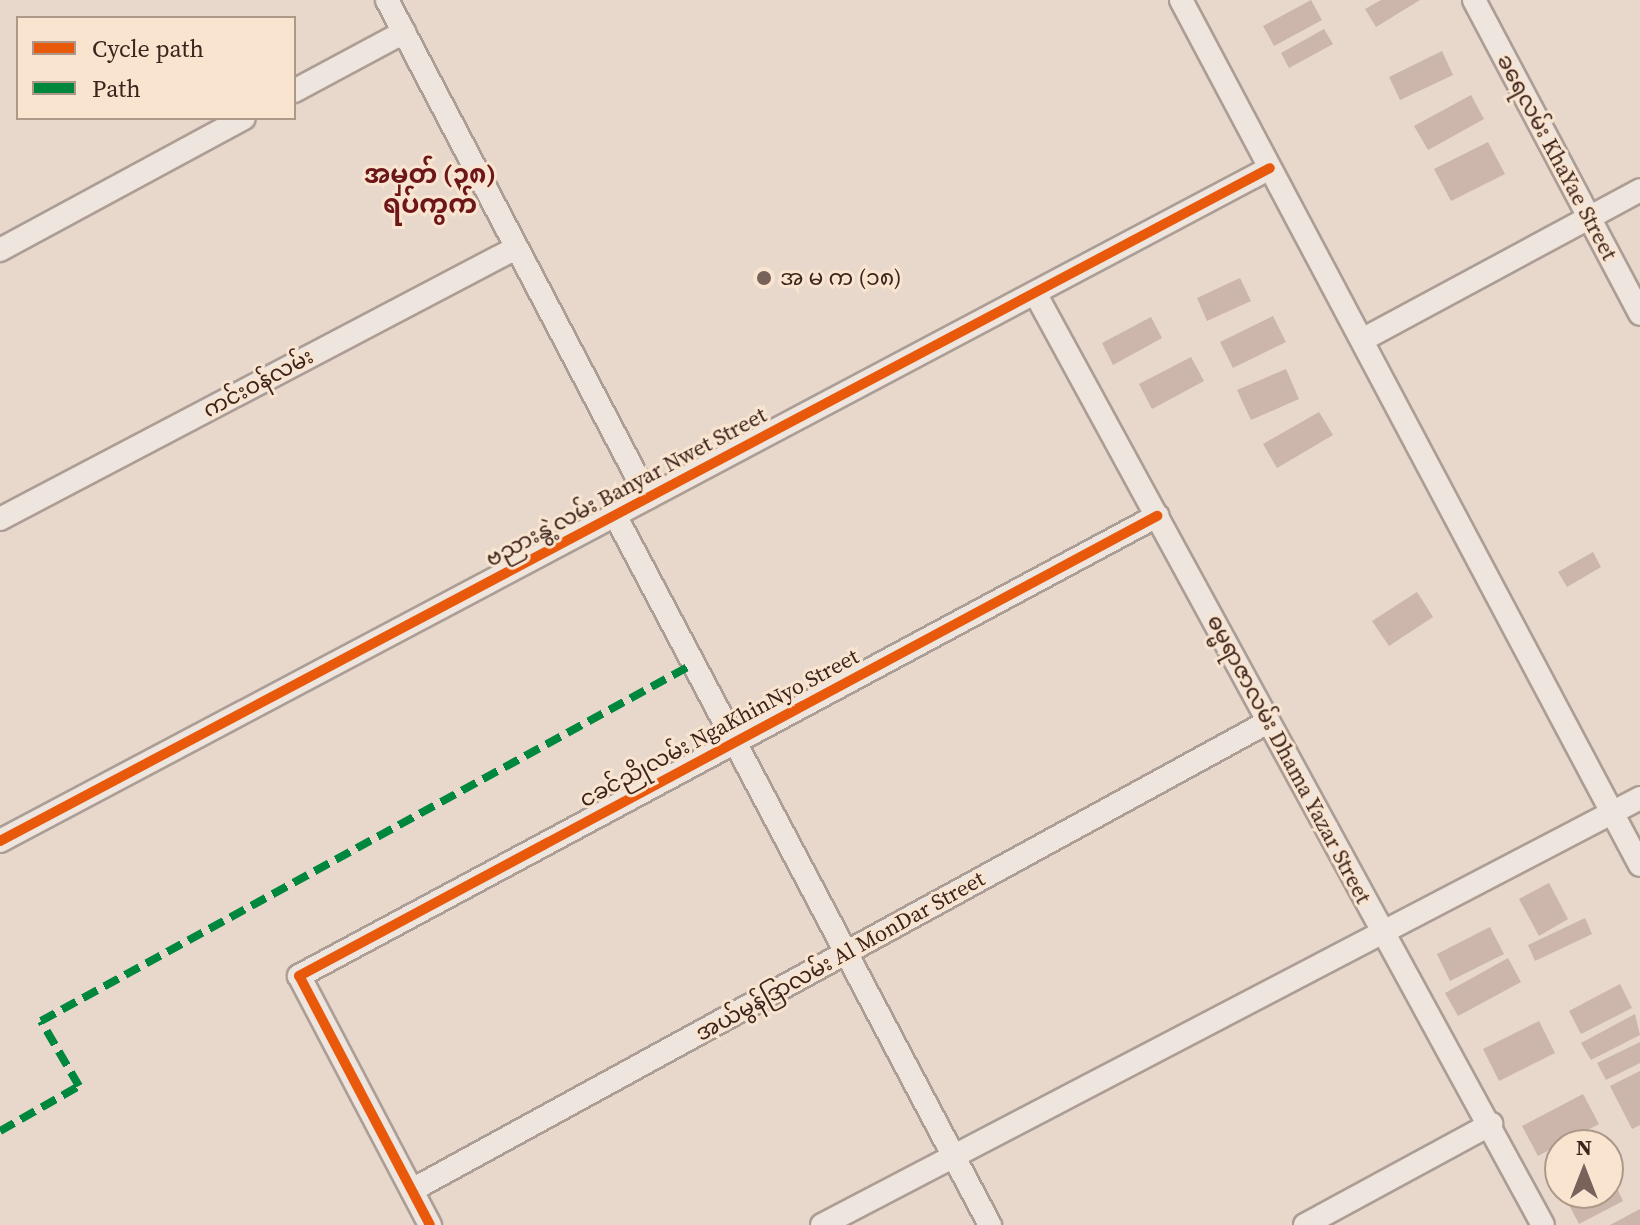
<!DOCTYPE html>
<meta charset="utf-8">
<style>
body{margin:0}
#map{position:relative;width:1640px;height:1225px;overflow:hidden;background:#e7d8cb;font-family:"Source Serif 4","Noto Sans Myanmar",serif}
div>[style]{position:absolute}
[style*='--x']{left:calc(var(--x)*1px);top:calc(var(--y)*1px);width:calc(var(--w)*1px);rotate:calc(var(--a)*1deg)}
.building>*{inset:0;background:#ccb5ab}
.roads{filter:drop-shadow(2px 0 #ac9d95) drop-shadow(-2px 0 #ac9d95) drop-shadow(0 2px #ac9d95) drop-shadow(0 -2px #ac9d95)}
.minor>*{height:22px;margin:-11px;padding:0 11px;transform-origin:11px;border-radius:11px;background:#eee6de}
.quiet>*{height:8px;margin-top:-4px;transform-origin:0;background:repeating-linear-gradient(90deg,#00873e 0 16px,transparent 0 24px)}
.cycleway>*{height:10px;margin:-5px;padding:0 5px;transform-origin:5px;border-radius:5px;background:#e8590c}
.dots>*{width:22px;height:22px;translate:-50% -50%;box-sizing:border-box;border:4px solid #f9e4d0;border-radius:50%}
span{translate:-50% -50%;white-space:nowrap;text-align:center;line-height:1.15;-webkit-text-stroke:6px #f9e4d0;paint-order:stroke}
.street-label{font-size:22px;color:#3c231b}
.poi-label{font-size:22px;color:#3c231b}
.left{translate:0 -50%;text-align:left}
.quarter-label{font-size:26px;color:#6d1618;font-weight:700}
.legend{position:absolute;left:16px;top:16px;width:280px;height:104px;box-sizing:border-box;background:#f9e4d0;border:2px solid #ad9788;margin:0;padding:10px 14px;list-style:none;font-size:24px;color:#3c231b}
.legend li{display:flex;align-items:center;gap:16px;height:40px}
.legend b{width:40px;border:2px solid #ad9788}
.north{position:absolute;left:1544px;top:1129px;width:80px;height:80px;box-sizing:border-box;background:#f9e4d0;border:2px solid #ad9788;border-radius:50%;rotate:0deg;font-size:22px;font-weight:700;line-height:32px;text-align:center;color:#3c231b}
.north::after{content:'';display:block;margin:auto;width:28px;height:36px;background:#786259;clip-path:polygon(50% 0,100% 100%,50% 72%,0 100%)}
</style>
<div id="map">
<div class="building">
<div style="clip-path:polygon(1311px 0,1322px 20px,1274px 46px,1263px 26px)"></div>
<div style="clip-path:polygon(1381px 0,1420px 0,1376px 27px,1365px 9px)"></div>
<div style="clip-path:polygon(1324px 29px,1333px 44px,1289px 68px,1281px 53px)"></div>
<div style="clip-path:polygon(1442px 51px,1453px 75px,1400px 100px,1389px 77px)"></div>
<div style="clip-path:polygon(1471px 95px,1484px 119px,1428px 150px,1414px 126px)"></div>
<div style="clip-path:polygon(1488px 142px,1505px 174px,1451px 201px,1434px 169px)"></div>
<div style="clip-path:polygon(1240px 278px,1251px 301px,1207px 321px,1197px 298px)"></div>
<div style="clip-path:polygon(1273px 316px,1286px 342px,1233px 368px,1220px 342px)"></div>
<div style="clip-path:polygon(1151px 317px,1162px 338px,1113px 365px,1102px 343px)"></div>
<div style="clip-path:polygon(1191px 357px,1204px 381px,1152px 409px,1139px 384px)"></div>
<div style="clip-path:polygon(1286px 369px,1299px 399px,1251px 420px,1237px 390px)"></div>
<div style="clip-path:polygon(1319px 412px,1333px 435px,1277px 468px,1263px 444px)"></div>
<div style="clip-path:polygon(1593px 552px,1601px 567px,1567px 587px,1558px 572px)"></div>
<div style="clip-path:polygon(1417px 592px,1433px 617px,1389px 646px,1372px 621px)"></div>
<div style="clip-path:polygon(1549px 883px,1568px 919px,1539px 936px,1519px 899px)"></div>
<div style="clip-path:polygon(1585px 918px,1592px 934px,1535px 961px,1528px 945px)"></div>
<div style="clip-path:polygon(1490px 927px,1504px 954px,1450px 981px,1437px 954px)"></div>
<div style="clip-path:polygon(1508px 958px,1521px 982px,1458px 1016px,1445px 993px)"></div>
<div style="clip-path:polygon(1620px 984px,1632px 1008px,1581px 1034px,1569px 1011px)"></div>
<div style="clip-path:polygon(1635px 1014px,1640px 1035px,1591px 1060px,1581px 1043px)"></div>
<div style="clip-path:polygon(1539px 1021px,1555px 1053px,1499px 1081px,1483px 1049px)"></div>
<div style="clip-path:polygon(1640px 1042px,1640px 1063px,1606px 1080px,1597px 1063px)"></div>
<div style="clip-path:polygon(1640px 1071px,1640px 1125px,1632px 1129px,1610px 1086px)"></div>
<div style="clip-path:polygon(1583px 1094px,1599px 1124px,1538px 1156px,1522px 1126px)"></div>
<div style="clip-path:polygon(1613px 1180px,1623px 1201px,1579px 1224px,1568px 1203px,1588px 1193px,1608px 1193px)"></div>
<div style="clip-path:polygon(1640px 1209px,1640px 1225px,1610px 1225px)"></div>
</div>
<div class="roads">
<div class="minor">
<div style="--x:387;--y:0;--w:562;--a:62.34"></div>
<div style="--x:1181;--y:0;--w:979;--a:62.05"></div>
<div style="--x:1474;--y:0;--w:355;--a:62.1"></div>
<div style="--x:294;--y:91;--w:125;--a:-28.2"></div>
<div style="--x:0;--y:250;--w:277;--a:-28.4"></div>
<div style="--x:1035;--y:293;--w:1061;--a:61.41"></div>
<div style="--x:1362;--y:340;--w:316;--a:-28.3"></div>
<div style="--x:615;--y:515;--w:803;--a:62.16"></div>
<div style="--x:0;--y:519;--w:583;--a:-27.71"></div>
<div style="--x:0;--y:841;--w:1437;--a:-27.92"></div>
<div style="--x:412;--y:1190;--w:976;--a:-28.67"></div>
<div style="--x:430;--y:1225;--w:281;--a:-117.7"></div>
<div style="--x:299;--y:976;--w:974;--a:-28.2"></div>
<div style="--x:822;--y:1225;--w:923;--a:-27.56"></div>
<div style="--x:1305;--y:1225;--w:212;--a:-28.5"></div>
</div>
</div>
<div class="quiet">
<div style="--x:0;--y:1131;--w:91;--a:-29.7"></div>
<div style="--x:79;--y:1086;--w:75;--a:-120.3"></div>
<div style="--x:41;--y:1021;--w:743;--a:-28.7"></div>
</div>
<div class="cycleway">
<div style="--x:0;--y:841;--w:1437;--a:-27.92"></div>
<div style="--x:430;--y:1225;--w:281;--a:-117.7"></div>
<div style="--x:299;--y:976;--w:974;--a:-28.2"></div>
</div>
<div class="dots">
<div style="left:764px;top:278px;background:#786259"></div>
</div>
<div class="street-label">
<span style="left:1557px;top:157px;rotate:62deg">ခရေလမ်း KhaYae Street</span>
<span style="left:258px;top:383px;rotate:-28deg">ကင်းဝန်လမ်း</span>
<span style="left:626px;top:487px;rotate:-28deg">ဗညားနွဲ့လမ်း Banyar Nwet Street</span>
<span style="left:719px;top:728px;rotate:-28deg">ငခင်ညိုလမ်း NgaKhinNyo Street</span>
<span style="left:1289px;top:759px;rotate:62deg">ဓမ္မရာဇာလမ်း Dhama Yazar Street</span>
<span style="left:840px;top:956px;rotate:-29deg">အယ်မွန်ဒြာလမ်း Al MonDar Street</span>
</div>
<div class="poi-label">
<span class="left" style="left:780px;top:278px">အ မ က (၁၈)</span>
</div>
<div class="quarter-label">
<span style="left:430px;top:190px">အမှတ် (၃၈)<br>ရပ်ကွက်</span>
</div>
<ul class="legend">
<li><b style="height:10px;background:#e8590c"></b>Cycle path</li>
<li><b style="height:10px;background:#00873e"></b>Path</li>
</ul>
<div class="north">N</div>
</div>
